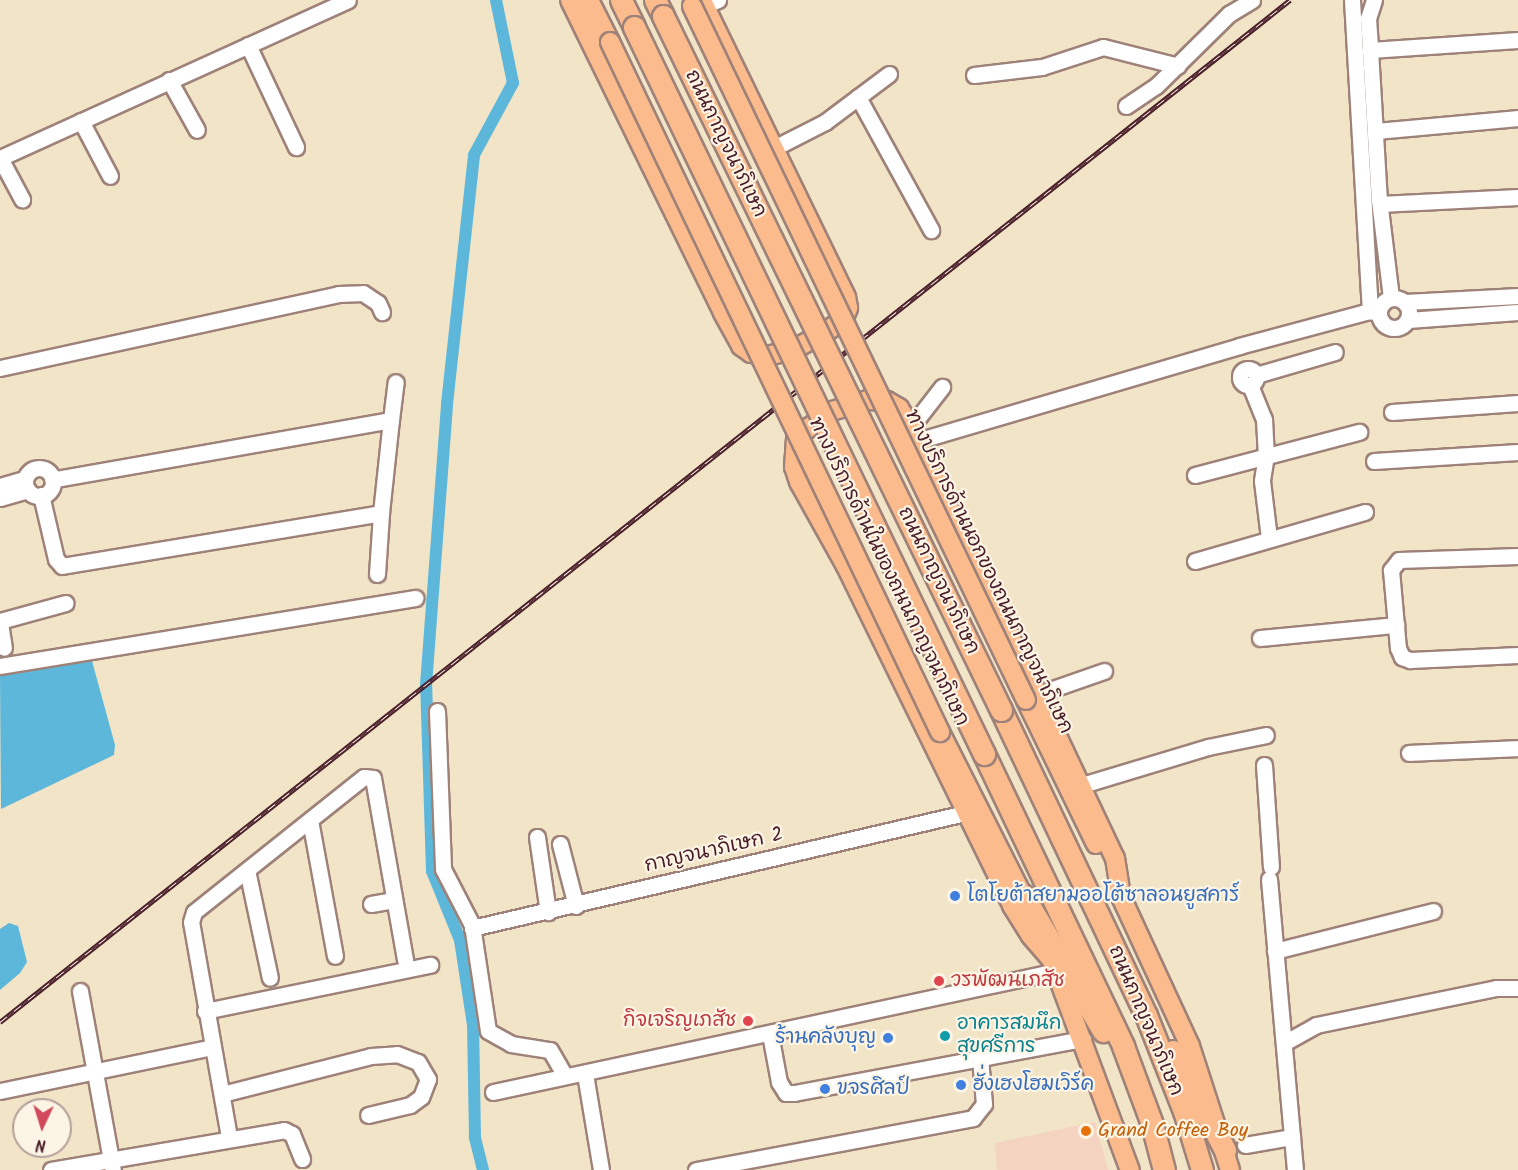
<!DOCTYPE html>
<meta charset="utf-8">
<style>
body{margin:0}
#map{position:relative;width:1518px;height:1170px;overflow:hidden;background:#f1e4c7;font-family:Kalam,"Playpen Sans Thai",sans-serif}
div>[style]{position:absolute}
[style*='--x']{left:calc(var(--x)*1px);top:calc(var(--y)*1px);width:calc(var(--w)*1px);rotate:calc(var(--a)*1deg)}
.built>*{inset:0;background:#f4d3c0}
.water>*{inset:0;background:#5db7db}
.canal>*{height:12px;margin:-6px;padding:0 6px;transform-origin:6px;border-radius:6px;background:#5db7db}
.roads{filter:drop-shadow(2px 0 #9e8279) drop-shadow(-2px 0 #9e8279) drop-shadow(0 2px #9e8279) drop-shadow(0 -2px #9e8279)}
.minor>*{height:15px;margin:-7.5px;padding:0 7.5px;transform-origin:7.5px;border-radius:7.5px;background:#fff}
.minor>.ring{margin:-7.5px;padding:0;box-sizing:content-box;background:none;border:15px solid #fff;border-radius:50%}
.major>*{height:18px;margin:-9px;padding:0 9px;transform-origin:9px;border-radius:9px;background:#fbbb8c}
.highway>*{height:21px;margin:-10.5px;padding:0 10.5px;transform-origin:10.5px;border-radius:10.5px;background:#fbbb8c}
.rail>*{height:5px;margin-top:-2.5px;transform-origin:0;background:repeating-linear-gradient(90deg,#fcf5e5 0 9px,#4a1f2b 0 18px);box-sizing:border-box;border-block:2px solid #4a1f2b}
.bridges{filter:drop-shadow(2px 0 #9e8279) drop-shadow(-2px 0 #9e8279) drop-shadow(0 2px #9e8279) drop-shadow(0 -2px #9e8279)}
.major-bridge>*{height:18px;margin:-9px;padding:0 9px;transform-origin:9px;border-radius:9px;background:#fbbb8c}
.highway-bridge>*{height:21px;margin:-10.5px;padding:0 10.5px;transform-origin:10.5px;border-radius:10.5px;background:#fbbb8c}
.dots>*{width:16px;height:16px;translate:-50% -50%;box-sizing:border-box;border:3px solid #fcf5e5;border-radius:50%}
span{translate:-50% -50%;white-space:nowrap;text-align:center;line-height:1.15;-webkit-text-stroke:4.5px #fcf5e5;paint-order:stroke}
.street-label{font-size:20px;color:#4a1f2b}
.shop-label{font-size:20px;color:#366cbe}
.left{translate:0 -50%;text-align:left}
.right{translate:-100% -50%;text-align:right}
.health-label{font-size:20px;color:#be3a42}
.culture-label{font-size:20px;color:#0d838f}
.food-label{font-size:20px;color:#c56008}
.north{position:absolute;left:12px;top:1098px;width:60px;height:60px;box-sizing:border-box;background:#fcf5e5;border:2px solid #b59f9b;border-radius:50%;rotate:184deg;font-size:16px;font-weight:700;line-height:24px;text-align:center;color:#4a1f2b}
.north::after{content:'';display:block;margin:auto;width:21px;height:27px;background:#d1495b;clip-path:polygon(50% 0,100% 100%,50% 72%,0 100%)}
</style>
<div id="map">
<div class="built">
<div style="clip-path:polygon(1095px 1122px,1108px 1170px,997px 1170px,995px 1143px)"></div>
</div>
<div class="water">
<div style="clip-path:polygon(84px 660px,92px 661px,115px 745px,114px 755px,1px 809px,0 674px)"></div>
<div style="clip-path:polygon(9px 923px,18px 926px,27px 962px,20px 973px,0 990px,0 929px)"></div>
</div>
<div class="canal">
<div style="--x:483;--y:1170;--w:34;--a:-104"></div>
<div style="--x:475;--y:1137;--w:112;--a:-91"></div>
<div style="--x:473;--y:1025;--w:86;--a:-98.7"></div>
<div style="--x:460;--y:940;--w:74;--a:-112.1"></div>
<div style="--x:432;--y:871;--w:186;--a:-91.8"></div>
<div style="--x:426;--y:685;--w:282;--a:-85.7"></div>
<div style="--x:447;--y:404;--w:250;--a:-83.8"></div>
<div style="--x:474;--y:155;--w:82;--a:-61.6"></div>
<div style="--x:513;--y:83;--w:85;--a:-101.6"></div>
</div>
<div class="roads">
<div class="minor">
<div style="--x:1352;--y:0;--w:312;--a:86.7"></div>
<div style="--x:1374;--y:0;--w:19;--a:108"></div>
<div style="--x:1368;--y:18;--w:32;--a:86"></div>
<div style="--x:1370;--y:50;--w:150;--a:86.6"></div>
<div style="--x:1379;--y:200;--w:99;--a:83"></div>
<div style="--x:705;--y:5;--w:14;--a:-21"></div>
<div style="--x:248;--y:45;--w:113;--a:64.8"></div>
<div style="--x:1370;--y:50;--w:148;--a:-3.9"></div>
<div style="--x:974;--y:75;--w:68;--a:-6.7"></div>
<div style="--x:1042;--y:67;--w:64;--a:-18.2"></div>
<div style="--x:1103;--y:47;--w:77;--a:14.2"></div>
<div style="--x:169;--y:80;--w:57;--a:60.8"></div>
<div style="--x:858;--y:97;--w:152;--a:61.2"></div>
<div style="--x:1126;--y:106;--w:36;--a:-34"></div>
<div style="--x:1156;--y:86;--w:103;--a:-44.6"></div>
<div style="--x:1229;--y:14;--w:27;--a:-31"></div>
<div style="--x:81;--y:121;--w:62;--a:62.2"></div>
<div style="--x:1376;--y:131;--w:143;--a:-5.2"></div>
<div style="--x:774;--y:148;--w:57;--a:-27"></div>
<div style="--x:825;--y:122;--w:80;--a:-36.9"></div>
<div style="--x:0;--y:158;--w:382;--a:-24.4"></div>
<div style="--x:0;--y:158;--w:47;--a:61.8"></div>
<div style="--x:1380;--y:204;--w:138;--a:-2.9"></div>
<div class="ring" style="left:1379px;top:298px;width:15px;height:15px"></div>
<div style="--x:1405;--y:302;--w:113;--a:-3"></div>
<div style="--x:1408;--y:320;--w:110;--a:-4.2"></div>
<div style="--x:0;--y:368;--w:346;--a:-12.3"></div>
<div style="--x:338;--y:294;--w:25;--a:-2"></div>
<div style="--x:363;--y:293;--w:18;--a:34"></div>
<div style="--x:378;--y:303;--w:10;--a:66"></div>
<div class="ring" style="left:1240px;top:369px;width:1px;height:1px"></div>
<div style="--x:1256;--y:375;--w:82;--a:-16.2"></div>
<div style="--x:1250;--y:385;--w:37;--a:68"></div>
<div style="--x:1264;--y:419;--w:36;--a:87"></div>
<div style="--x:1266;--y:455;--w:26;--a:99"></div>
<div style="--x:1262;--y:481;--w:57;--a:83"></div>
<div style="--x:1392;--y:412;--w:126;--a:-4.1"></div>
<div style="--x:391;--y:420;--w:38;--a:-83"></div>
<div style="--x:911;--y:427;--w:51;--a:-52.2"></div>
<div style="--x:917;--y:441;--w:336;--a:-16.4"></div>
<div style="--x:1239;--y:346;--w:136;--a:-15"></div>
<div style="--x:1370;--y:311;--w:9;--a:13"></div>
<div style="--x:1374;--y:461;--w:144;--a:-3.6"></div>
<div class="ring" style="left:25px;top:468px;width:13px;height:13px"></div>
<div style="--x:1195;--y:475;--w:170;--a:-14.7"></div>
<div style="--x:0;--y:486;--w:26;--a:-16"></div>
<div style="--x:41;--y:495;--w:66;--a:76.8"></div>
<div style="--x:56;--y:559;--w:9;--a:49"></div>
<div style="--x:62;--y:566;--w:323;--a:-9.4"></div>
<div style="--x:381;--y:513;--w:94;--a:-83.9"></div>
<div style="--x:391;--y:420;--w:344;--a:170"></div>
<div style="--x:0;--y:498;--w:29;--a:-16"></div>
<div style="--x:1518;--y:556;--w:119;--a:178.1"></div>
<div style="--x:1399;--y:560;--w:13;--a:129"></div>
<div style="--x:1391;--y:570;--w:78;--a:84.9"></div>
<div style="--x:1398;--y:648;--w:10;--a:66"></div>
<div style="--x:1402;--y:657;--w:9;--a:21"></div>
<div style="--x:1410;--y:660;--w:108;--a:-2.7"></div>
<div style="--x:1195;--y:561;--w:177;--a:-16.1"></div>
<div style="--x:377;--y:574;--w:61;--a:-86.2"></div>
<div style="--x:0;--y:621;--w:68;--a:-15.3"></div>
<div style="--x:0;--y:623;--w:25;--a:81"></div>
<div style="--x:1260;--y:638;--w:137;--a:-5.5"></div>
<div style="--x:0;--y:666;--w:421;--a:-9.3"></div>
<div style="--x:1038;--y:694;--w:70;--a:-19.2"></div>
<div style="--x:437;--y:711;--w:158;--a:87.8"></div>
<div style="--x:443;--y:869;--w:63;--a:62.6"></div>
<div style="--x:472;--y:925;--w:107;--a:81.4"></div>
<div style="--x:488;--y:1031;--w:26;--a:29"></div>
<div style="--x:511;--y:1044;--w:39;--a:9"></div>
<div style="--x:550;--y:1050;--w:30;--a:60"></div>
<div style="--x:1409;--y:753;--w:109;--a:-2.6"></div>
<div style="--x:1264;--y:765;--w:102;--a:86.1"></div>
<div style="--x:1082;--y:785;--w:132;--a:-16.8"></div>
<div style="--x:1208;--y:747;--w:59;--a:-11.7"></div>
<div style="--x:310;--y:820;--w:138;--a:79.6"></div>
<div style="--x:537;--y:837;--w:76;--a:81.7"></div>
<div style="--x:560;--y:844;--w:64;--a:75.5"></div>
<div style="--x:247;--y:870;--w:110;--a:78"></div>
<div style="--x:1269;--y:879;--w:292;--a:84.9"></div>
<div style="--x:371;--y:904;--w:23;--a:-10"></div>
<div style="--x:472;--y:928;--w:506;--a:-13.13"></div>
<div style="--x:1275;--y:951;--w:163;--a:-14.2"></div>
<div style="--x:80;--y:991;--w:182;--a:79.6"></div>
<div style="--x:205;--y:1011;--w:230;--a:-11.6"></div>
<div style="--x:770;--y:1034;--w:49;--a:79.4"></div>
<div style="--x:779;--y:1082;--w:13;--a:58"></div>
<div style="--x:786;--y:1093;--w:8;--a:0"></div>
<div style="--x:794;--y:1093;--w:294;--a:-10.6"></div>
<div style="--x:1284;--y:1043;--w:37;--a:-29"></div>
<div style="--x:1316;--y:1025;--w:184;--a:-11.6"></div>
<div style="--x:1496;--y:988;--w:22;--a:0"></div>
<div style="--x:585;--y:1074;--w:97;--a:80.5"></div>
<div style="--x:0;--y:1091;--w:217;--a:-11.7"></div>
<div style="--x:493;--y:1092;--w:577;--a:-12.11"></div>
<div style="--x:222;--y:1094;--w:154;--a:-14.3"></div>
<div style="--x:371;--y:1056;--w:26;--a:-4"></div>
<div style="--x:397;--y:1054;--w:22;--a:21"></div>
<div style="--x:418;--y:1062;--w:20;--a:60"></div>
<div style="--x:428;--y:1079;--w:19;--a:111"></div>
<div style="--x:421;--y:1097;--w:14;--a:144"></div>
<div style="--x:410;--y:1105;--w:43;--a:166.6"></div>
<div style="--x:229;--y:1137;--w:218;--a:-100"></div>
<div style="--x:191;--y:922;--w:10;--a:-73"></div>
<div style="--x:194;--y:912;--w:217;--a:-38.5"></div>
<div style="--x:364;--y:777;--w:9;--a:6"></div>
<div style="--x:373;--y:778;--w:185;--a:80"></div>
<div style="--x:1245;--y:1145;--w:48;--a:-9.7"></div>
<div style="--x:51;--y:1170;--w:236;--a:-9.7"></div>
<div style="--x:284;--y:1130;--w:9;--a:27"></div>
<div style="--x:292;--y:1134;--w:27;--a:68"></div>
<div style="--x:696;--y:1170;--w:282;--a:-10.6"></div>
<div style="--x:973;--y:1118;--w:18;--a:-52"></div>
<div style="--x:984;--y:1104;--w:47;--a:-94.9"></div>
</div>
<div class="major">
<div style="--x:570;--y:0;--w:348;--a:63.9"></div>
<div style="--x:723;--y:313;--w:38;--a:61"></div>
<div style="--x:741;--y:346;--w:12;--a:35"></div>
<div style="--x:751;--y:353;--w:17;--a:10"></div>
<div style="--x:768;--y:356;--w:28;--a:-15"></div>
<div style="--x:795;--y:349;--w:40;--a:-29.7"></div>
<div style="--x:830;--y:329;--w:18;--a:-38"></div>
<div style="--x:844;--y:318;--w:11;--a:-68"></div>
<div style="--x:848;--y:308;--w:11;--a:-100"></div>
<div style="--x:846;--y:297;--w:330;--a:-115.9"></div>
<div style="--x:589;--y:0;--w:47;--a:63.4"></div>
<div style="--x:1026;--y:700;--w:160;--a:64.1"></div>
<div style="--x:940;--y:732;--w:197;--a:63.2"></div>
<div style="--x:1117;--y:888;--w:174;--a:65.2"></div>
<div style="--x:1190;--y:1046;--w:130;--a:72.1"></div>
<div style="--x:1051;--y:958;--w:226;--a:69.6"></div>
<div style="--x:1051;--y:959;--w:30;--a:-131"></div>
<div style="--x:1031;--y:936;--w:36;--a:-122"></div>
<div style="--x:1012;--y:905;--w:377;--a:-116.1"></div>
<div style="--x:846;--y:566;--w:96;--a:-119.2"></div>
<div style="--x:799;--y:482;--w:16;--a:-108"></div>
<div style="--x:794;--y:467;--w:30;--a:-86"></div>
<div style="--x:796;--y:437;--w:44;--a:-35.8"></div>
<div style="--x:832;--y:411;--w:38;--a:-17"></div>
<div style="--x:868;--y:400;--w:19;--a:3"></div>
<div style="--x:887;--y:401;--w:14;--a:30"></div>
<div style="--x:899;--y:408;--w:22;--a:58"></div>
<div style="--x:911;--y:427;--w:477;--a:64.7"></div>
<div style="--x:1115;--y:858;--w:39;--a:81"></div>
</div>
<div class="highway">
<div style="--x:621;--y:0;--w:30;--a:64"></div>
<div style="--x:655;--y:0;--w:18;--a:63"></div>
<div style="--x:1001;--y:710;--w:338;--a:64.6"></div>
<div style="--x:1146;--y:1015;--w:103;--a:68.4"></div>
<div style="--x:1184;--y:1111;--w:62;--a:73"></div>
<div style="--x:984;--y:754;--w:323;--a:64.5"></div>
<div style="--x:1123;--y:1046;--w:83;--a:69.6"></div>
<div style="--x:1152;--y:1124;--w:48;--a:75.4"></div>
<div style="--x:1023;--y:895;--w:158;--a:59.5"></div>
<div style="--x:1173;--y:1051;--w:112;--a:62.3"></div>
</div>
</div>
<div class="rail">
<div style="--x:0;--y:1022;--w:1646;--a:-38.39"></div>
</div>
<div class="bridges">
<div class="major-bridge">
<div style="--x:692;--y:6;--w:770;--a:64.3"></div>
<div style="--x:610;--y:42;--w:765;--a:64.44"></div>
</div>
<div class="highway-bridge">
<div style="--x:663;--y:16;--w:772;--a:64.03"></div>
<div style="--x:634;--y:27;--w:807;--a:64.29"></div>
</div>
</div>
<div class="dots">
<div style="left:955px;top:896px;background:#3f7fe0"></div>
<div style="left:939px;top:981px;background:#e0444e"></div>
<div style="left:748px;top:1021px;background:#e0444e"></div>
<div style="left:945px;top:1036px;background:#0f9aa8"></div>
<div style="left:888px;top:1038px;background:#3f7fe0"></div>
<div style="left:961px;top:1085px;background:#3f7fe0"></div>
<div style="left:825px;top:1089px;background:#3f7fe0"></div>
<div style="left:1086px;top:1131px;background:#e8710a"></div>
</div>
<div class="street-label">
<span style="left:725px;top:144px;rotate:64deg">ถนนกาญจนาภิเษก</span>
<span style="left:888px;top:572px;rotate:64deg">ทางบริการด้านในของถนนกาญจนาภิเษก</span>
<span style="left:988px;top:572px;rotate:64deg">ทางบริการด้านนอกของถนนกาญจนาภิเษก</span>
<span style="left:938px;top:581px;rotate:64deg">ถนนกาญจนาภิเษก</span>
<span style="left:714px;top:851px;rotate:-13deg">กาญจนาภิเษก 2</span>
<span style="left:1145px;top:1021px;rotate:67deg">ถนนกาญจนาภิเษก</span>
</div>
<div class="shop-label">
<span class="left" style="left:967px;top:896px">โตโยต้าสยามออโต้ซาลอนยูสคาร์</span>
<span class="right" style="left:876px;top:1038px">ร้านคลังบุญ</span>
<span class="left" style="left:973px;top:1085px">ฮั่งเฮงโฮมเวิร์ค</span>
<span class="left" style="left:837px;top:1089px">ขจรศิลป์</span>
</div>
<div class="health-label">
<span class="left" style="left:951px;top:981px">วรพัฒนเภสัช</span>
<span class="right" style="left:736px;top:1021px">กิจเจริญเภสัช</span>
</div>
<div class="culture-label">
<span class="left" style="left:957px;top:1036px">อาคารสมนึก<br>สุขศรีการ</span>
</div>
<div class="food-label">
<span class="left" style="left:1098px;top:1131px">Grand Coffee Boy</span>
</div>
<div class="north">N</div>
</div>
